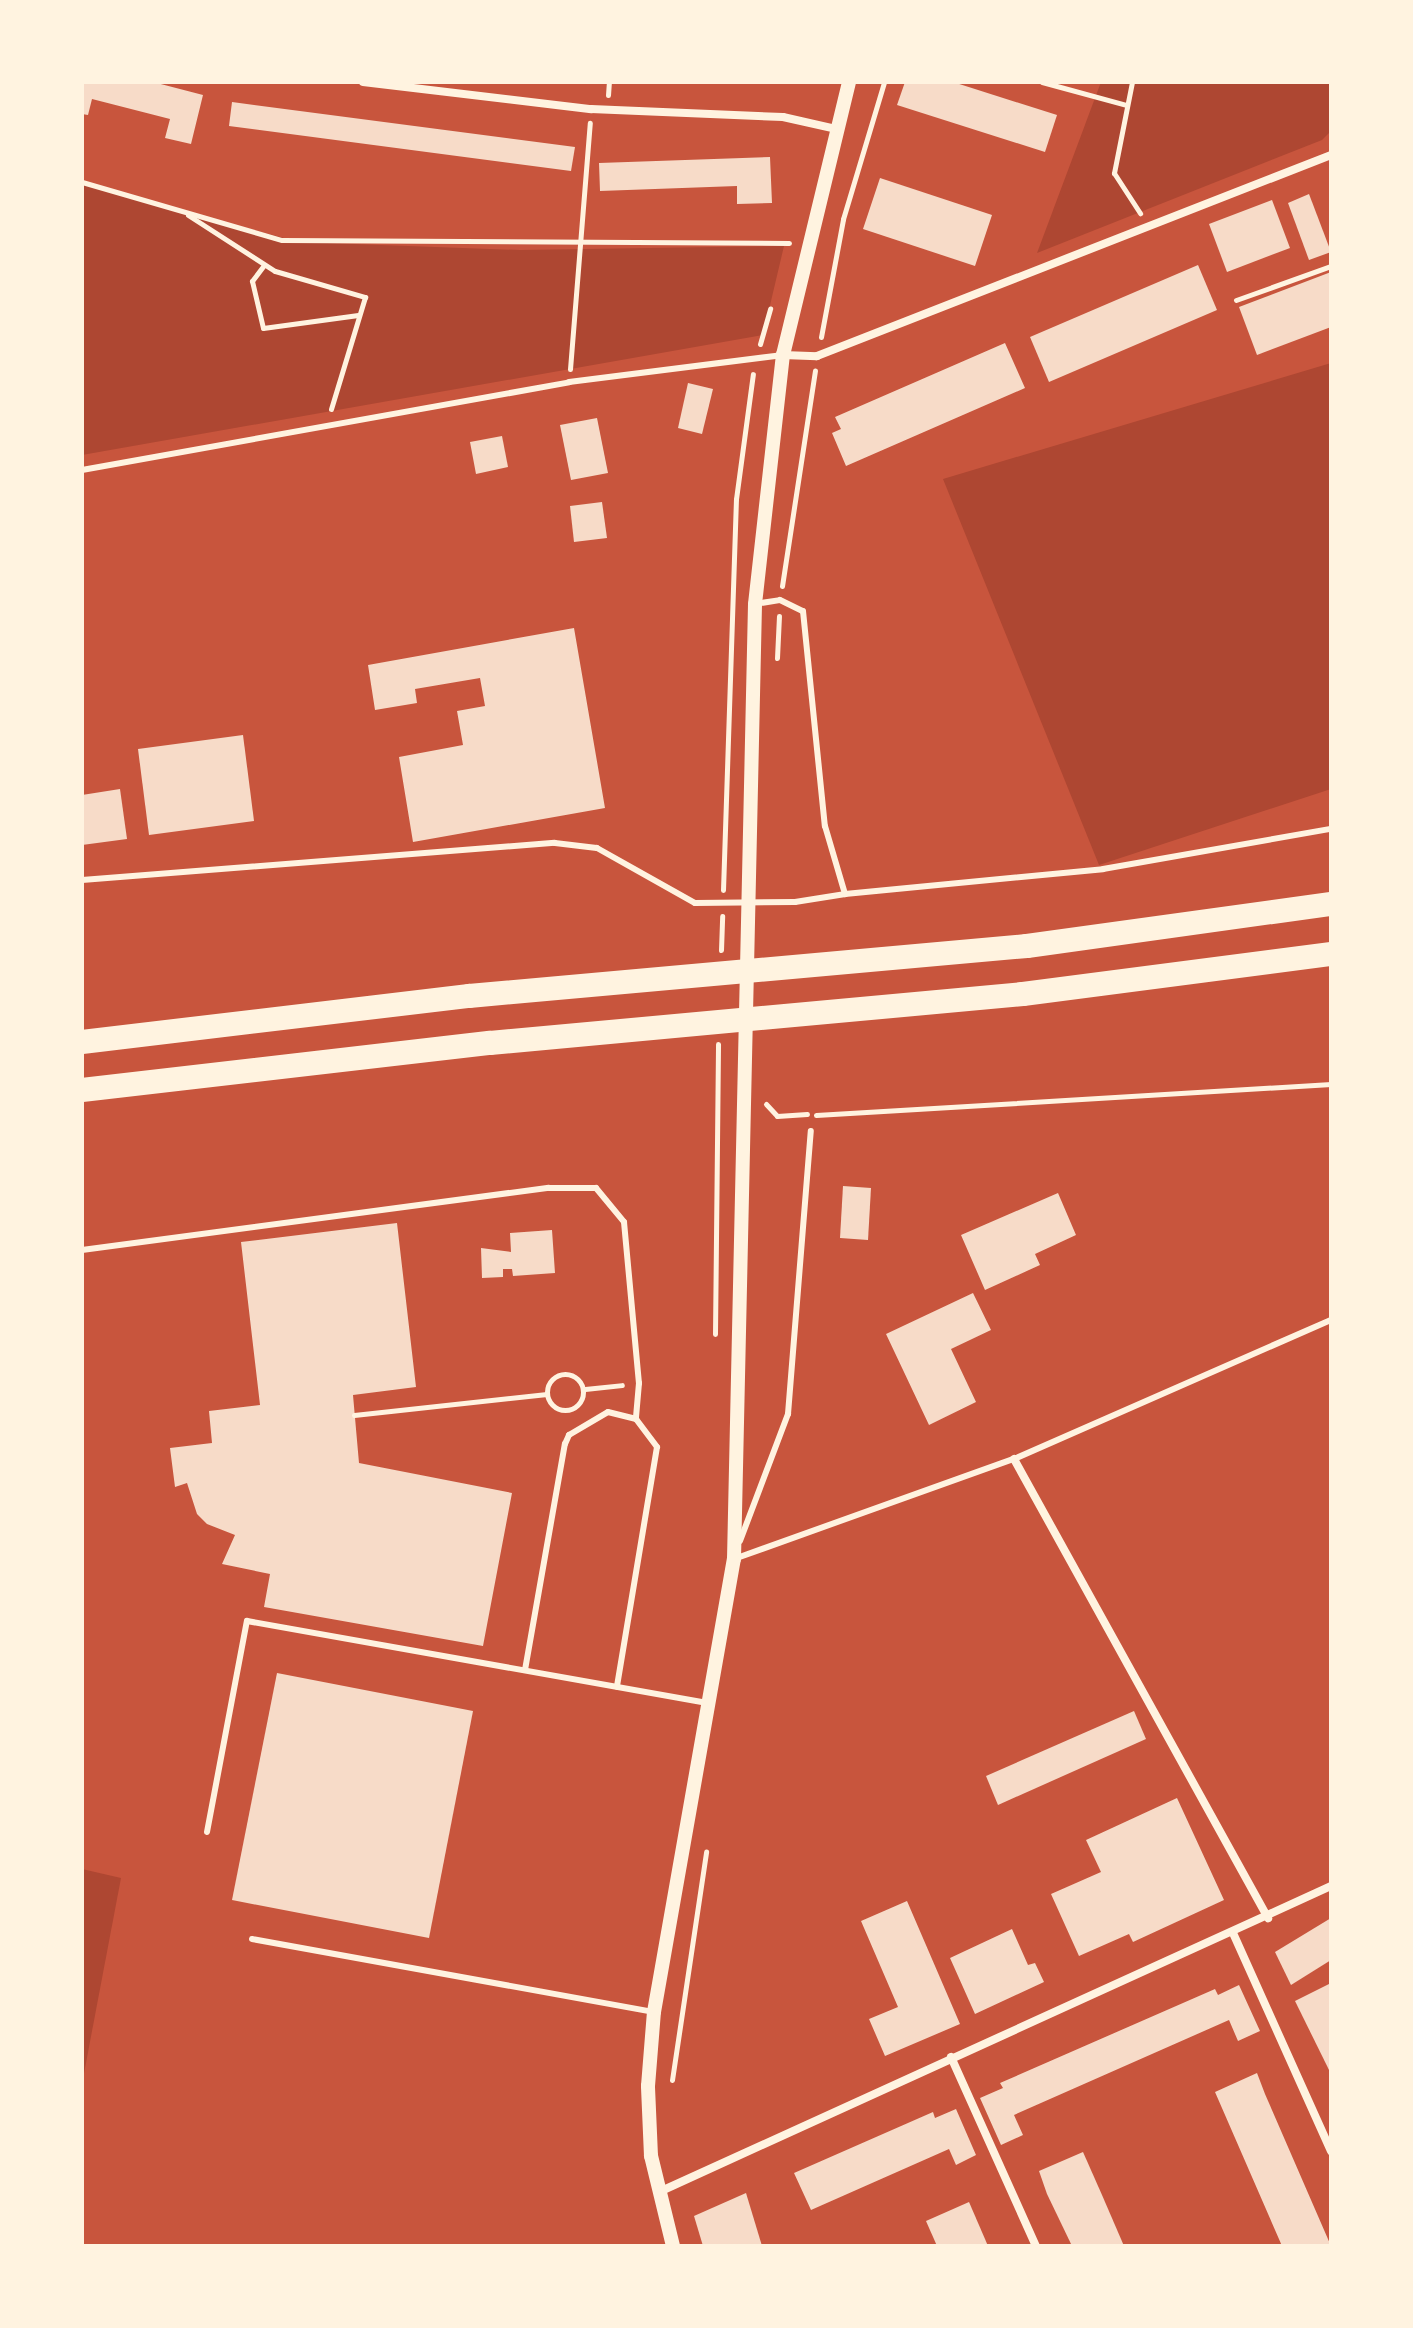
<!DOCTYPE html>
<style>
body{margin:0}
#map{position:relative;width:1413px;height:2328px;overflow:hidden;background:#c8553d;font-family:"Exo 2",sans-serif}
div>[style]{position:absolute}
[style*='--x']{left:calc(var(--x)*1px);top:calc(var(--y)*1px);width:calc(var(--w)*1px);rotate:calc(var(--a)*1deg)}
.green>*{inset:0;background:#ae4732}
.building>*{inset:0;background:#f7dbc8}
.path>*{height:5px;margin:-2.5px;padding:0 2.5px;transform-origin:2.5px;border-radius:2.5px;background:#fff3e0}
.path>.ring{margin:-2.5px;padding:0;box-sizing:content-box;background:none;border:5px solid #fff3e0;border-radius:50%}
.service>*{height:6px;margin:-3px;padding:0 3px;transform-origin:3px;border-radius:3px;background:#fff3e0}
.minor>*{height:8px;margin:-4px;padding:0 4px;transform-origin:4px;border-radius:4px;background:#fff3e0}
.tertiary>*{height:14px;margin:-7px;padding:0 7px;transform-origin:7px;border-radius:7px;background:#fff3e0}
.motorway>*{height:24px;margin:-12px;padding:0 12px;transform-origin:12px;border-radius:12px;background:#fff3e0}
span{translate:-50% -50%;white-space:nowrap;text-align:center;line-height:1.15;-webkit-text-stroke:6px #fff3e0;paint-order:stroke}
.frame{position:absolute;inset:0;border:84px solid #fff3e0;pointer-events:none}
</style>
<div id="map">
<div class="green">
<div style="clip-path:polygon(1101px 82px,1331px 82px,1331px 131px,1322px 140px,1037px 253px)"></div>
<div style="clip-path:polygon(82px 184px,299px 242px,520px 250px,784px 246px,763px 335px,82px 455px)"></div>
<div style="clip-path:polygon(1331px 363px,1331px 789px,1099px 865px,943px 479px)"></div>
<div style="clip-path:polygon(82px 1869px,121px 1878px,82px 2084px)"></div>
</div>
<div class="building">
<div style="clip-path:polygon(82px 82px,153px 82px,203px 95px,191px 144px,165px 138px,170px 119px,92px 99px,88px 115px,82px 114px)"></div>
<div style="clip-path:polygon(905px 82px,953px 82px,1057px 115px,1045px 152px,897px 105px)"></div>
<div style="clip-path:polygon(232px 102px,575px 147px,571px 171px,229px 126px)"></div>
<div style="clip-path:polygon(770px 157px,772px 203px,737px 204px,737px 186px,600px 191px,599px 163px)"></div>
<div style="clip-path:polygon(880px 178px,992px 215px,975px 266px,863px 229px)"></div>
<div style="clip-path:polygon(1309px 194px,1331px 252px,1309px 260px,1288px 203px)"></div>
<div style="clip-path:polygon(1272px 200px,1290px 248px,1227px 272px,1209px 224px)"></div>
<div style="clip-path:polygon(1198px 265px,1217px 310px,1049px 382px,1030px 337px)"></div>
<div style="clip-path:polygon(1331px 272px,1331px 327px,1257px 355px,1239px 307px)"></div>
<div style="clip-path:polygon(1005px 343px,1025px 388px,846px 466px,832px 433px,841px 429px,835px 417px)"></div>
<div style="clip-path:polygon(688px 383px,713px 389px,702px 434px,678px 428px)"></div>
<div style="clip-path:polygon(597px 418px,608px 473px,571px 480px,560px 425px)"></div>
<div style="clip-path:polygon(502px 436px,508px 467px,476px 474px,470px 442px)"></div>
<div style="clip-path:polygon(602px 502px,607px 538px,574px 542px,570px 506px)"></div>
<div style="clip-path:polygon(574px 628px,605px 808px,413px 842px,399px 757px,463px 745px,457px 711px,485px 706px,480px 678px,415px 689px,417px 703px,375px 710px,368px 665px)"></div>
<div style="clip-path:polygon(243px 735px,254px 821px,149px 835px,138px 749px)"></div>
<div style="clip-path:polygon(120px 789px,127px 839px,82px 845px,82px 795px)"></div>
<div style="clip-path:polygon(843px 1186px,871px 1188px,868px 1240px,840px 1238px)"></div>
<div style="clip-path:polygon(1058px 1193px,1076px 1235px,1035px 1254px,1040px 1265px,985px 1290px,961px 1235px)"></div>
<div style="clip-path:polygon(397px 1223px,416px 1387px,353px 1395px,359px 1463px,512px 1493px,483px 1646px,264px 1607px,270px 1574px,222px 1564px,235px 1535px,207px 1524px,197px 1514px,187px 1483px,175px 1487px,170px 1448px,212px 1443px,209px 1411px,260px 1405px,241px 1242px)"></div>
<div style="clip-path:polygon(552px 1230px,555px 1273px,513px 1276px,512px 1269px,503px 1269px,503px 1277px,482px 1278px,481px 1248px,511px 1252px,510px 1233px)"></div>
<div style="clip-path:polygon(973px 1293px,991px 1330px,951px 1349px,976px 1402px,929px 1425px,886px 1334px)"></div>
<div style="clip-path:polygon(277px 1673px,473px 1711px,429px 1938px,232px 1900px)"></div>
<div style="clip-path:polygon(1134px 1711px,1146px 1739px,998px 1805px,986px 1776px)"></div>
<div style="clip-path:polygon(1177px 1798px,1224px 1900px,1133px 1942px,1129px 1934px,1079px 1956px,1051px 1894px,1101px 1872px,1086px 1840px)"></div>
<div style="clip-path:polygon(907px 1901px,960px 2024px,885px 2056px,869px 2019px,898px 2007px,861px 1921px)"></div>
<div style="clip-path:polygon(1331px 1918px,1331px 1960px,1291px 1985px,1275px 1952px)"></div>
<div style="clip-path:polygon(1012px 1929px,1028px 1965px,1035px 1963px,1044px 1982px,975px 2014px,950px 1958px)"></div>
<div style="clip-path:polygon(1331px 1983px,1331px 2074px,1295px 2001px)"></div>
<div style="clip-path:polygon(1239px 1985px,1260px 2031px,1238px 2041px,1229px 2020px,1014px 2115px,1023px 2135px,1001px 2145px,980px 2098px,1003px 2088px,1000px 2083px,1215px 1989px,1218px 1995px)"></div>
<div style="clip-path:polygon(1257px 2073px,1265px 2094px,1331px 2246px,1282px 2246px,1215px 2092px)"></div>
<div style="clip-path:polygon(956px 2109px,976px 2155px,956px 2165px,949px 2149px,811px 2210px,794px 2173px,933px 2112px,935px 2118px)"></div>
<div style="clip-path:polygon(1083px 2152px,1102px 2195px,1124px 2246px,1072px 2246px,1047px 2194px,1039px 2171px)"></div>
<div style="clip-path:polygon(746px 2193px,762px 2246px,703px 2246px,694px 2216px)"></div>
<div style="clip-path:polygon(969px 2202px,988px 2246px,937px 2246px,926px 2221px)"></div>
</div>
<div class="path">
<div style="--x:1042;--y:82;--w:87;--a:15.3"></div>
<div style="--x:1132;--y:82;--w:93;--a:101.2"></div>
<div style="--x:1114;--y:173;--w:48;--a:57"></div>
<div style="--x:608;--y:95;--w:13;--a:-86"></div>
<div style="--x:82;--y:182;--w:208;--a:16.2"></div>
<div style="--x:282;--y:240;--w:507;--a:0.34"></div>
<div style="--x:188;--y:215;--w:103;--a:32.8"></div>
<div style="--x:275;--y:271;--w:94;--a:16.1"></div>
<div style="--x:365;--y:297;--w:117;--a:106.9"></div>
<div style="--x:264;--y:265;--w:20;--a:127"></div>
<div style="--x:252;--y:281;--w:48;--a:76.8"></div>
<div style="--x:263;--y:328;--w:96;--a:-7.8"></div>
<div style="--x:1236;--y:300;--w:101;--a:-19.7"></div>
<div style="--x:821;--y:337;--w:120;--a:-79.4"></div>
<div style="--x:843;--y:219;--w:143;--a:-73.3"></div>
<div style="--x:760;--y:344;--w:37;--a:-74"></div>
<div style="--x:570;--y:369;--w:247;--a:-85.4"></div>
<div style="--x:782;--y:586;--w:218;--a:-81.3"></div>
<div style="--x:777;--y:658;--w:42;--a:-87.3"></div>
<div style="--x:723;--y:890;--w:391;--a:-88.1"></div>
<div style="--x:736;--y:499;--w:126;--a:-82.3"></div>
<div style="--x:721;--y:950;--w:34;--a:-88"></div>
<div style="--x:766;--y:1104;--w:16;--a:47"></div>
<div style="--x:777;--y:1116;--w:30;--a:-4"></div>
<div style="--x:816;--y:1115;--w:516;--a:-3.44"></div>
<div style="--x:715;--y:1334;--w:290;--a:-89.4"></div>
<div class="ring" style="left:547px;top:1374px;width:31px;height:31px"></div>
<div style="--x:585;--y:1389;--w:37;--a:-6"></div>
<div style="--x:354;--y:1415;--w:194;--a:-6.2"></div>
<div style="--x:672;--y:2080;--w:231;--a:-81.5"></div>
</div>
<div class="service">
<div style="--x:82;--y:470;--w:495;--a:-10.2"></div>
<div style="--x:569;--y:382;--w:216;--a:-7.2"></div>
<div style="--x:755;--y:604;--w:25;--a:-9"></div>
<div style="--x:780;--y:600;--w:25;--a:26"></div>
<div style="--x:803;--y:611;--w:216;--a:84.2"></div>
<div style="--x:825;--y:826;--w:71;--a:73.6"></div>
<div style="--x:845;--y:894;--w:259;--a:-5.5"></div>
<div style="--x:1103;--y:869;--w:231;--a:-10"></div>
<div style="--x:82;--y:880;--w:474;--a:-4.5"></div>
<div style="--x:555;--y:843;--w:42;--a:6.8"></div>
<div style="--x:597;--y:848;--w:112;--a:29.3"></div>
<div style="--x:695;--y:903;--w:100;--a:-0.6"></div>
<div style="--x:795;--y:902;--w:51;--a:-9.1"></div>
<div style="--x:82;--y:1250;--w:471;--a:-7.6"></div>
<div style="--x:549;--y:1188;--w:47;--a:0"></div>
<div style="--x:596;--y:1188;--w:44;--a:50.5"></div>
<div style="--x:624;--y:1222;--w:162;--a:84.7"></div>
<div style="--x:639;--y:1383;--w:36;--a:95"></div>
<div style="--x:740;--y:1541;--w:136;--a:-69.3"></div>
<div style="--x:788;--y:1414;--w:284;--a:-85.4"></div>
<div style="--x:734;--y:1559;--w:297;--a:-19.7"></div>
<div style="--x:1014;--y:1459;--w:346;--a:-23.7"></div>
<div style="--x:525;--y:1670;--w:230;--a:-80"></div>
<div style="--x:565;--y:1444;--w:10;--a:-66"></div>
<div style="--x:569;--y:1435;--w:45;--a:-30.5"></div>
<div style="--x:608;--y:1412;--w:29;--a:14"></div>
<div style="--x:636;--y:1419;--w:35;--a:53"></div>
<div style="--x:657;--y:1447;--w:243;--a:99.5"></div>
<div style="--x:207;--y:1832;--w:215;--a:-79.3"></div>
<div style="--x:247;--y:1621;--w:469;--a:10.1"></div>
<div style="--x:252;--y:1939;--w:409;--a:10.3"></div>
</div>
<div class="minor">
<div style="--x:363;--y:82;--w:230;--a:6.8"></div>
<div style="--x:591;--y:109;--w:192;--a:2.4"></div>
<div style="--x:783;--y:117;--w:54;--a:12.8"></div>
<div style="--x:783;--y:355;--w:34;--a:2"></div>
<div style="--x:817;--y:356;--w:552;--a:-21.36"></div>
<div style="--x:1014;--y:1459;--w:525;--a:61.04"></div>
<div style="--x:1233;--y:1933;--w:239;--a:65.8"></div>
<div style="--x:951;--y:2057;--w:207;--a:65.8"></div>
<div style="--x:659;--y:2192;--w:738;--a:-24.48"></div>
</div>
<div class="tertiary">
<div style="--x:673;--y:2246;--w:93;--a:-103.7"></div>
<div style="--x:651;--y:2156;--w:70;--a:-92.5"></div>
<div style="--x:648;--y:2086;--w:74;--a:-85.4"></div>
<div style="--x:654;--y:2012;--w:460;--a:-80"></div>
<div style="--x:734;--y:1559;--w:955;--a:-88.74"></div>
<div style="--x:755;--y:604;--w:251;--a:-83.6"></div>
<div style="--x:783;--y:355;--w:281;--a:-76.4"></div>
</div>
<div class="motorway">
<div style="--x:82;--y:1042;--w:390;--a:-6.8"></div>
<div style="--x:469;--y:996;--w:560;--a:-5.12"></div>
<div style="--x:1027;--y:946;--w:307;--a:-7.9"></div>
<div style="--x:82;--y:1090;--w:411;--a:-6.6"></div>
<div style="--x:490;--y:1043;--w:535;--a:-5.25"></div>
<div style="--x:1023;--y:994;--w:311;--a:-7.4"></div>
</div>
<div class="frame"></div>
</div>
